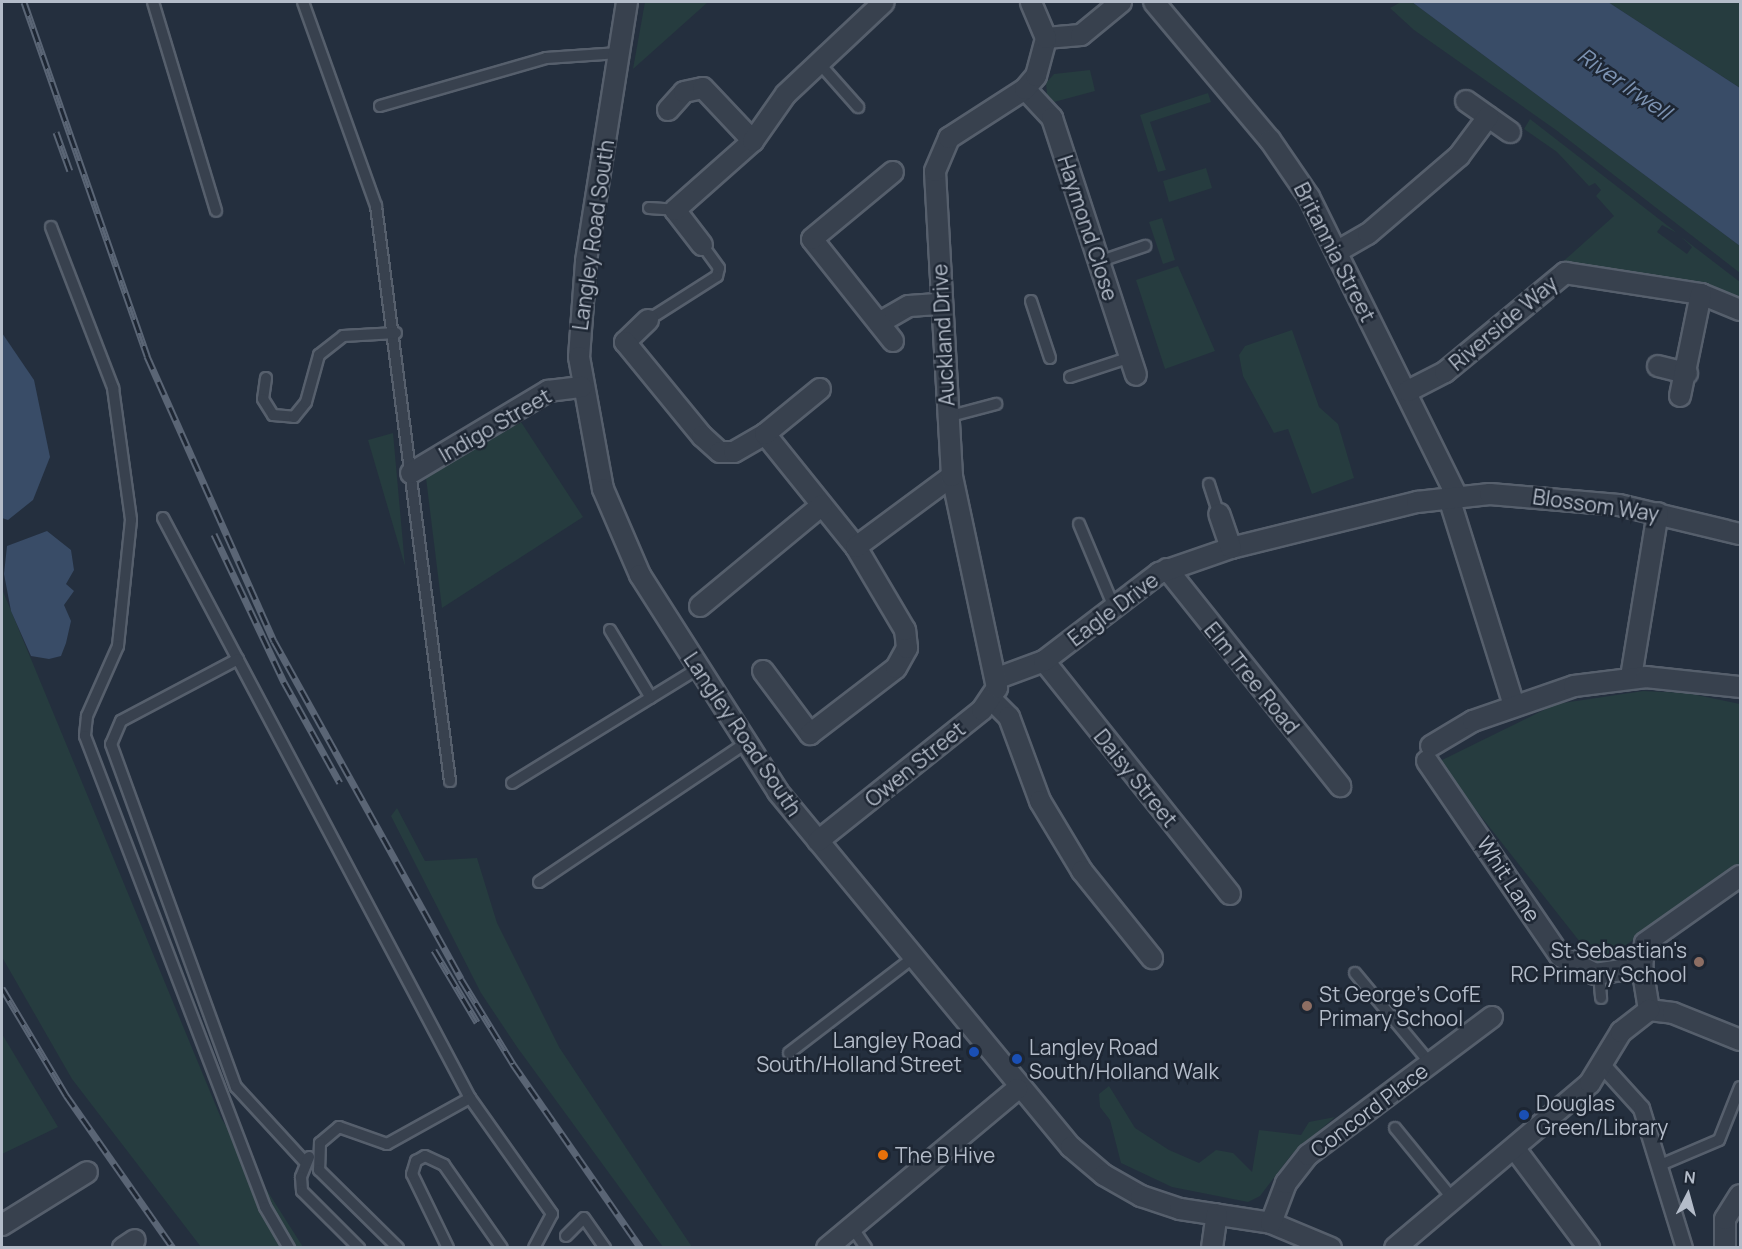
<!DOCTYPE html>
<style>
body{margin:0}
#map{position:relative;width:1742px;height:1249px;overflow:hidden;background:#242f3e;font-family:Manrope,sans-serif}
div>[style]{position:absolute}
[style*='--x']{left:calc(var(--x)*1px);top:calc(var(--y)*1px);width:calc(var(--w)*1px);rotate:calc(var(--a)*1deg)}
.green>*{inset:0;background:#263c3f}
.water>*{inset:0;background:#394c67}
.roads{filter:drop-shadow(2px 0 #565f6c) drop-shadow(-2px 0 #565f6c) drop-shadow(0 2px #565f6c) drop-shadow(0 -2px #565f6c)}
.service>*{height:10px;margin:-5px;padding:0 5px;transform-origin:5px;border-radius:5px;background:#38414e}
.pedestrian>*{height:15px;margin:-7.5px;padding:0 7.5px;transform-origin:7.5px;border-radius:7.5px;background:#38414e}
.minor>*{height:20px;margin:-10px;padding:0 10px;transform-origin:10px;border-radius:10px;background:#38414e}
.rail>*{height:7px;margin-top:-3.5px;transform-origin:0;background:repeating-linear-gradient(90deg,#1d2633 0 14px,#5a6575 0 28px);box-sizing:border-box;border-block:2px solid #5a6575}
.dots>*{width:16px;height:16px;translate:-50% -50%;box-sizing:border-box;border:3px solid #1d2633;border-radius:50%}
span{translate:-50% -50%;white-space:nowrap;text-align:center;line-height:1.15;-webkit-text-stroke:5px #1d2633;paint-order:stroke}
.street-label{font-size:21px;color:#b4bcc9}
.poi-label{font-size:21px;color:#b4bcc9}
.right{translate:-100% -50%;text-align:right}
.left{translate:0 -50%;text-align:left}
.water-label{font-size:22px;color:#7c92b1;font-style:italic}
.frame{position:absolute;inset:0;border:3px solid #b4bcc9;pointer-events:none}
.north{position:absolute;left:1658px;top:1165px;width:60px;height:60px;-webkit-text-stroke:4px #1d2633;paint-order:stroke;rotate:6deg;font-size:16px;font-weight:700;line-height:24px;text-align:center;color:#b4bcc9}
.north::after{content:'';display:block;margin:auto;width:21px;height:27px;background:#b4bcc9;clip-path:polygon(50% 0,100% 100%,50% 72%,0 100%)}
</style>
<div id="map">
<div class="green">
<div style="clip-path:polygon(645px 2px,708px 2px,633px 69px)"></div>
<div style="clip-path:polygon(1401px 2px,1412px 2px,1740px 246px,1740px 273px,1556px 130px,1414px 30px,1390px 8px)"></div>
<div style="clip-path:polygon(1608px 2px,1740px 2px,1740px 88px)"></div>
<div style="clip-path:polygon(1090px 70px,1095px 91px,1054px 102px,1047px 94px,1046px 83px,1054px 74px)"></div>
<div style="clip-path:polygon(1208px 93px,1211px 102px,1150px 122px,1166px 170px,1158px 172px,1140px 115px)"></div>
<div style="clip-path:polygon(1530px 119px,1677px 233px,1662px 225px,1657px 232px,1687px 254px,1692px 247px,1680px 236px,1740px 282px,1740px 302px,1558px 266px,1614px 216px,1596px 196px,1601px 190px,1595px 183px,1589px 186px,1557px 152px,1524px 129px)"></div>
<div style="clip-path:polygon(1206px 168px,1212px 188px,1169px 202px,1163px 181px)"></div>
<div style="clip-path:polygon(1162px 218px,1175px 260px,1163px 264px,1149px 222px)"></div>
<div style="clip-path:polygon(1178px 266px,1215px 351px,1165px 369px,1136px 280px)"></div>
<div style="clip-path:polygon(1292px 330px,1319px 407px,1338px 424px,1354px 478px,1312px 494px,1288px 429px,1274px 433px,1243px 376px,1239px 355px,1245px 346px)"></div>
<div style="clip-path:polygon(521px 422px,583px 517px,442px 608px,426px 478px)"></div>
<div style="clip-path:polygon(393px 433px,405px 566px,368px 440px)"></div>
<div style="clip-path:polygon(2px 589px,221px 1118px,303px 1247px,201px 1247px,72px 1079px,2px 957px)"></div>
<div style="clip-path:polygon(1643px 691px,1687px 693px,1740px 704px,1740px 863px,1604px 961px,1595px 961px,1438px 762px,1556px 704px)"></div>
<div style="clip-path:polygon(397px 808px,425px 861px,477px 858px,497px 923px,559px 1047px,692px 1247px,663px 1247px,517px 1047px,481px 993px,391px 816px)"></div>
<div style="clip-path:polygon(2px 1034px,58px 1127px,2px 1154px)"></div>
<div style="clip-path:polygon(1109px 1086px,1135px 1128px,1169px 1150px,1199px 1163px,1216px 1150px,1233px 1153px,1252px 1172px,1259px 1130px,1301px 1135px,1309px 1122px,1335px 1117px,1292px 1154px,1260px 1196px,1248px 1202px,1172px 1187px,1121px 1163px,1110px 1120px,1100px 1107px,1099px 1094px)"></div>
</div>
<div class="water">
<div style="clip-path:polygon(1412px 2px,1608px 2px,1740px 88px,1740px 246px)"></div>
<div style="clip-path:polygon(2px 333px,34px 380px,50px 457px,33px 500px,8px 520px,2px 518px)"></div>
<div style="clip-path:polygon(47px 531px,71px 550px,74px 570px,66px 584px,74px 591px,64px 605px,71px 621px,66px 643px,61px 656px,49px 659px,31px 656px,11px 611px,4px 574px,7px 546px)"></div>
</div>
<div class="roads">
<div class="service">
<div style="--x:153;--y:2;--w:218;--a:73.2"></div>
<div style="--x:303;--y:2;--w:217;--a:70.3"></div>
<div style="--x:376;--y:206;--w:580;--a:82.67"></div>
<div style="--x:819;--y:63;--w:59;--a:48.4"></div>
<div style="--x:380;--y:106;--w:173;--a:-16.1"></div>
<div style="--x:546;--y:58;--w:73;--a:-3.9"></div>
<div style="--x:649;--y:208;--w:26;--a:4"></div>
<div style="--x:51;--y:227;--w:173;--a:68.9"></div>
<div style="--x:113;--y:388;--w:133;--a:82.2"></div>
<div style="--x:131;--y:520;--w:127;--a:95.9"></div>
<div style="--x:118;--y:646;--w:77;--a:113.9"></div>
<div style="--x:87;--y:716;--w:20;--a:96"></div>
<div style="--x:85;--y:736;--w:504;--a:69.08"></div>
<div style="--x:265;--y:1207;--w:48;--a:59.7"></div>
<div style="--x:1098;--y:262;--w:50;--a:-18.8"></div>
<div style="--x:1031;--y:301;--w:60;--a:71.6"></div>
<div style="--x:648;--y:320;--w:82;--a:-32.5"></div>
<div style="--x:717;--y:276;--w:8;--a:-76"></div>
<div style="--x:719;--y:268;--w:29;--a:-126"></div>
<div style="--x:1070;--y:377;--w:64;--a:-18.2"></div>
<div style="--x:266;--y:378;--w:21;--a:98"></div>
<div style="--x:263;--y:399;--w:19;--a:58"></div>
<div style="--x:273;--y:415;--w:21;--a:5"></div>
<div style="--x:294;--y:417;--w:19;--a:-51"></div>
<div style="--x:306;--y:402;--w:49;--a:-74.5"></div>
<div style="--x:319;--y:355;--w:31;--a:-38"></div>
<div style="--x:343;--y:336;--w:53;--a:-3.2"></div>
<div style="--x:947;--y:417;--w:51;--a:-14.9"></div>
<div style="--x:1209;--y:484;--w:32;--a:72"></div>
<div style="--x:163;--y:518;--w:656;--a:62.11"></div>
<div style="--x:470;--y:1098;--w:95;--a:151"></div>
<div style="--x:387;--y:1144;--w:51;--a:-160.5"></div>
<div style="--x:339;--y:1127;--w:25;--a:140"></div>
<div style="--x:320;--y:1143;--w:27;--a:92"></div>
<div style="--x:319;--y:1170;--w:111;--a:44.6"></div>
<div style="--x:1079;--y:524;--w:88;--a:67.2"></div>
<div style="--x:610;--y:630;--w:79;--a:58.9"></div>
<div style="--x:238;--y:659;--w:132;--a:152.1"></div>
<div style="--x:121;--y:721;--w:25;--a:113"></div>
<div style="--x:111;--y:744;--w:365;--a:70"></div>
<div style="--x:236;--y:1087;--w:102;--a:47.4"></div>
<div style="--x:512;--y:783;--w:217;--a:-31.6"></div>
<div style="--x:539;--y:882;--w:247;--a:-33.9"></div>
<div style="--x:1355;--y:973;--w:117;--a:50.2"></div>
<div style="--x:1599;--y:974;--w:24;--a:85"></div>
<div style="--x:789;--y:1053;--w:158;--a:-37.5"></div>
<div style="--x:470;--y:1098;--w:142;--a:54.7"></div>
<div style="--x:552;--y:1214;--w:38;--a:118"></div>
<div style="--x:1395;--y:1128;--w:92;--a:50.8"></div>
<div style="--x:309;--y:1157;--w:22;--a:112"></div>
<div style="--x:301;--y:1177;--w:14;--a:86"></div>
<div style="--x:302;--y:1191;--w:81;--a:45"></div>
<div style="--x:1658;--y:1166;--w:66;--a:-23.1"></div>
<div style="--x:1719;--y:1140;--w:57;--a:-68.4"></div>
<div style="--x:852;--y:1227;--w:25;--a:56"></div>
<div style="--x:566;--y:1236;--w:25;--a:-45"></div>
<div style="--x:584;--y:1218;--w:37;--a:55"></div>
<div style="--x:448;--y:1248;--w:82;--a:-115.9"></div>
<div style="--x:412;--y:1174;--w:14;--a:-73"></div>
<div style="--x:416;--y:1161;--w:10;--a:-29"></div>
<div style="--x:425;--y:1156;--w:21;--a:25"></div>
<div style="--x:444;--y:1165;--w:101;--a:55.1"></div>
</div>
<div class="pedestrian">
<div style="--x:1604;--y:1067;--w:55;--a:47.9"></div>
<div style="--x:1641;--y:1108;--w:146;--a:72.9"></div>
</div>
<div class="minor">
<div style="--x:627;--y:2;--w:263;--a:99"></div>
<div style="--x:586;--y:262;--w:95;--a:94.2"></div>
<div style="--x:579;--y:357;--w:134;--a:79.7"></div>
<div style="--x:603;--y:489;--w:94;--a:66.7"></div>
<div style="--x:640;--y:575;--w:257;--a:57.5"></div>
<div style="--x:778;--y:792;--w:460;--a:50.5"></div>
<div style="--x:1071;--y:1147;--w:43;--a:40.3"></div>
<div style="--x:1104;--y:1175;--w:43;--a:29.6"></div>
<div style="--x:1141;--y:1196;--w:41;--a:18.4"></div>
<div style="--x:1180;--y:1209;--w:92;--a:8.7"></div>
<div style="--x:1271;--y:1223;--w:65;--a:22.6"></div>
<div style="--x:1154;--y:2;--w:180;--a:50"></div>
<div style="--x:1270;--y:140;--w:69;--a:55.6"></div>
<div style="--x:1309;--y:197;--w:335;--a:63.7"></div>
<div style="--x:1046;--y:38;--w:35;--a:-5"></div>
<div style="--x:1081;--y:35;--w:52;--a:-39.5"></div>
<div style="--x:1025;--y:89;--w:40;--a:47"></div>
<div style="--x:1052;--y:118;--w:270;--a:71.9"></div>
<div style="--x:1466;--y:101;--w:54;--a:35.2"></div>
<div style="--x:668;--y:110;--w:24;--a:-48"></div>
<div style="--x:684;--y:92;--w:19;--a:-12"></div>
<div style="--x:703;--y:88;--w:73;--a:46.7"></div>
<div style="--x:702;--y:245;--w:44;--a:-127.6"></div>
<div style="--x:675;--y:210;--w:104;--a:-41.5"></div>
<div style="--x:753;--y:141;--w:57;--a:-54.9"></div>
<div style="--x:786;--y:94;--w:134;--a:-43.2"></div>
<div style="--x:1338;--y:251;--w:34;--a:-30"></div>
<div style="--x:1368;--y:234;--w:120;--a:-40.6"></div>
<div style="--x:1459;--y:156;--w:49;--a:-53.4"></div>
<div style="--x:648;--y:320;--w:32;--a:136"></div>
<div style="--x:625;--y:342;--w:122;--a:50.7"></div>
<div style="--x:702;--y:436;--w:24;--a:42"></div>
<div style="--x:720;--y:452;--w:14;--a:0"></div>
<div style="--x:734;--y:452;--w:36;--a:-30"></div>
<div style="--x:765;--y:434;--w:145;--a:51.2"></div>
<div style="--x:879;--y:323;--w:34;--a:-30"></div>
<div style="--x:909;--y:306;--w:32;--a:-4"></div>
<div style="--x:893;--y:341;--w:130;--a:-128.5"></div>
<div style="--x:812;--y:239;--w:105;--a:-39.6"></div>
<div style="--x:1658;--y:366;--w:30;--a:14"></div>
<div style="--x:1408;--y:391;--w:42;--a:-27.2"></div>
<div style="--x:1445;--y:372;--w:156;--a:-39.5"></div>
<div style="--x:1565;--y:273;--w:138;--a:8.8"></div>
<div style="--x:1701;--y:294;--w:42;--a:22.3"></div>
<div style="--x:1680;--y:396;--w:104;--a:-78.4"></div>
<div style="--x:765;--y:434;--w:71;--a:-39.3"></div>
<div style="--x:411;--y:473;--w:160;--a:-30.9"></div>
<div style="--x:548;--y:391;--w:34;--a:-7"></div>
<div style="--x:1449;--y:498;--w:218;--a:72.6"></div>
<div style="--x:1231;--y:548;--w:192;--a:-13.9"></div>
<div style="--x:1417;--y:502;--w:73;--a:-6.3"></div>
<div style="--x:1490;--y:494;--w:129;--a:4.9"></div>
<div style="--x:1619;--y:505;--w:124;--a:13.5"></div>
<div style="--x:1167;--y:569;--w:278;--a:51.4"></div>
<div style="--x:700;--y:606;--w:158;--a:-39.6"></div>
<div style="--x:1044;--y:661;--w:298;--a:51.4"></div>
<div style="--x:763;--y:671;--w:79;--a:53.3"></div>
<div style="--x:810;--y:734;--w:108;--a:-37.5"></div>
<div style="--x:896;--y:668;--w:23;--a:-61"></div>
<div style="--x:907;--y:648;--w:18;--a:-96"></div>
<div style="--x:905;--y:630;--w:96;--a:-120.6"></div>
<div style="--x:856;--y:547;--w:119;--a:-36.5"></div>
<div style="--x:1631;--y:677;--w:166;--a:-80.7"></div>
<div style="--x:998;--y:678;--w:49;--a:-20.3"></div>
<div style="--x:1044;--y:661;--w:145;--a:-37.4"></div>
<div style="--x:1159;--y:573;--w:76;--a:-19.1"></div>
<div style="--x:1231;--y:548;--w:36;--a:-109"></div>
<div style="--x:992;--y:700;--w:24;--a:45"></div>
<div style="--x:1009;--y:717;--w:90;--a:69.7"></div>
<div style="--x:1040;--y:801;--w:82;--a:59"></div>
<div style="--x:1082;--y:871;--w:112;--a:51.2"></div>
<div style="--x:1431;--y:746;--w:49;--a:-30.8"></div>
<div style="--x:1473;--y:721;--w:107;--a:-19.1"></div>
<div style="--x:1574;--y:686;--w:73;--a:-7.1"></div>
<div style="--x:1646;--y:677;--w:95;--a:6.1"></div>
<div style="--x:1427;--y:761;--w:236;--a:55.7"></div>
<div style="--x:1560;--y:956;--w:39;--a:27"></div>
<div style="--x:1595;--y:974;--w:48;--a:-8.5"></div>
<div style="--x:818;--y:841;--w:210;--a:-38.6"></div>
<div style="--x:982;--y:710;--w:27;--a:-56"></div>
<div style="--x:997;--y:688;--w:217;--a:-102"></div>
<div style="--x:952;--y:476;--w:305;--a:-93.2"></div>
<div style="--x:935;--y:171;--w:36;--a:-67"></div>
<div style="--x:949;--y:138;--w:90;--a:-32.8"></div>
<div style="--x:1025;--y:89;--w:17;--a:-50"></div>
<div style="--x:1036;--y:76;--w:39;--a:-75"></div>
<div style="--x:1046;--y:38;--w:39;--a:-113"></div>
<div style="--x:1649;--y:1010;--w:44;--a:-99.2"></div>
<div style="--x:1642;--y:967;--w:24;--a:-83"></div>
<div style="--x:1645;--y:943;--w:116;--a:-35.2"></div>
<div style="--x:1649;--y:1010;--w:24;--a:7"></div>
<div style="--x:1673;--y:1013;--w:72;--a:21.9"></div>
<div style="--x:1515;--y:1149;--w:124;--a:53.2"></div>
<div style="--x:1271;--y:1223;--w:43;--a:-69.4"></div>
<div style="--x:1286;--y:1183;--w:36;--a:-52"></div>
<div style="--x:1308;--y:1155;--w:230;--a:-36.9"></div>
<div style="--x:2;--y:1225;--w:100;--a:-31.9"></div>
<div style="--x:123;--y:1248;--w:14;--a:-34"></div>
<div style="--x:827;--y:1248;--w:248;--a:-39.9"></div>
<div style="--x:1212;--y:1248;--w:34;--a:-82"></div>
<div style="--x:1395;--y:1248;--w:255;--a:-40.2"></div>
<div style="--x:1590;--y:1083;--w:60;--a:-58.7"></div>
<div style="--x:1621;--y:1032;--w:36;--a:-38"></div>
<div style="--x:1725;--y:1248;--w:29;--a:-90"></div>
<div style="--x:1725;--y:1219;--w:28;--a:-58"></div>
</div>
</div>
<div class="rail">
<div style="--x:24;--y:2;--w:375;--a:70.8"></div>
<div style="--x:147;--y:356;--w:312;--a:66"></div>
<div style="--x:274;--y:641;--w:386;--a:61"></div>
<div style="--x:461;--y:979;--w:100;--a:58.5"></div>
<div style="--x:513;--y:1064;--w:224;--a:55.2"></div>
<div style="--x:56;--y:132;--w:41;--a:70.3"></div>
<div style="--x:214;--y:534;--w:164;--a:64.7"></div>
<div style="--x:284;--y:682;--w:115;--a:61"></div>
<div style="--x:434;--y:950;--w:84;--a:59.2"></div>
<div style="--x:2;--y:988;--w:125;--a:59.1"></div>
<div style="--x:66;--y:1095;--w:187;--a:55"></div>
</div>
<div class="dots">
<div style="left:1699px;top:962px;background:#8d6e63"></div>
<div style="left:1307px;top:1006px;background:#8d6e63"></div>
<div style="left:974px;top:1052px;background:#1a4fb4"></div>
<div style="left:1017px;top:1059px;background:#1a4fb4"></div>
<div style="left:1524px;top:1115px;background:#1a4fb4"></div>
<div style="left:883px;top:1155px;background:#e8710a"></div>
</div>
<div class="street-label">
<span style="left:1088px;top:228px;rotate:72deg">Haymond Close</span>
<span style="left:593px;top:235px;rotate:-82deg">Langley Road South</span>
<span style="left:1335px;top:252px;rotate:63deg">Britannia Street</span>
<span style="left:1503px;top:323px;rotate:-40deg">Riverside Way</span>
<span style="left:943px;top:335px;rotate:-93deg">Auckland Drive</span>
<span style="left:495px;top:425px;rotate:-30deg">Indigo Street</span>
<span style="left:1596px;top:505px;rotate:8deg">Blossom Way</span>
<span style="left:1113px;top:609px;rotate:-37deg">Eagle Drive</span>
<span style="left:1252px;top:678px;rotate:51deg">Elm Tree Road</span>
<span style="left:743px;top:734px;rotate:56deg">Langley Road South</span>
<span style="left:915px;top:764px;rotate:-39deg">Owen Street</span>
<span style="left:1136px;top:778px;rotate:51deg">Daisy Street</span>
<span style="left:1509px;top:879px;rotate:57deg">Whit Lane</span>
<span style="left:1369px;top:1110px;rotate:-37deg">Concord Place</span>
</div>
<div class="poi-label">
<span class="right" style="left:1687px;top:962px">St Sebastian's<br>RC Primary School</span>
<span class="left" style="left:1319px;top:1006px">St George's CofE<br>Primary School</span>
<span class="right" style="left:962px;top:1052px">Langley Road<br>South/Holland Street</span>
<span class="left" style="left:1029px;top:1059px">Langley Road<br>South/Holland Walk</span>
<span class="left" style="left:1536px;top:1115px">Douglas<br>Green/Library</span>
<span class="left" style="left:895px;top:1155px">The B Hive</span>
</div>
<div class="water-label">
<span style="left:1624px;top:84px;rotate:35deg">River Irwell</span>
</div>
<div class="frame"></div>
<div class="north">N</div>
</div>
